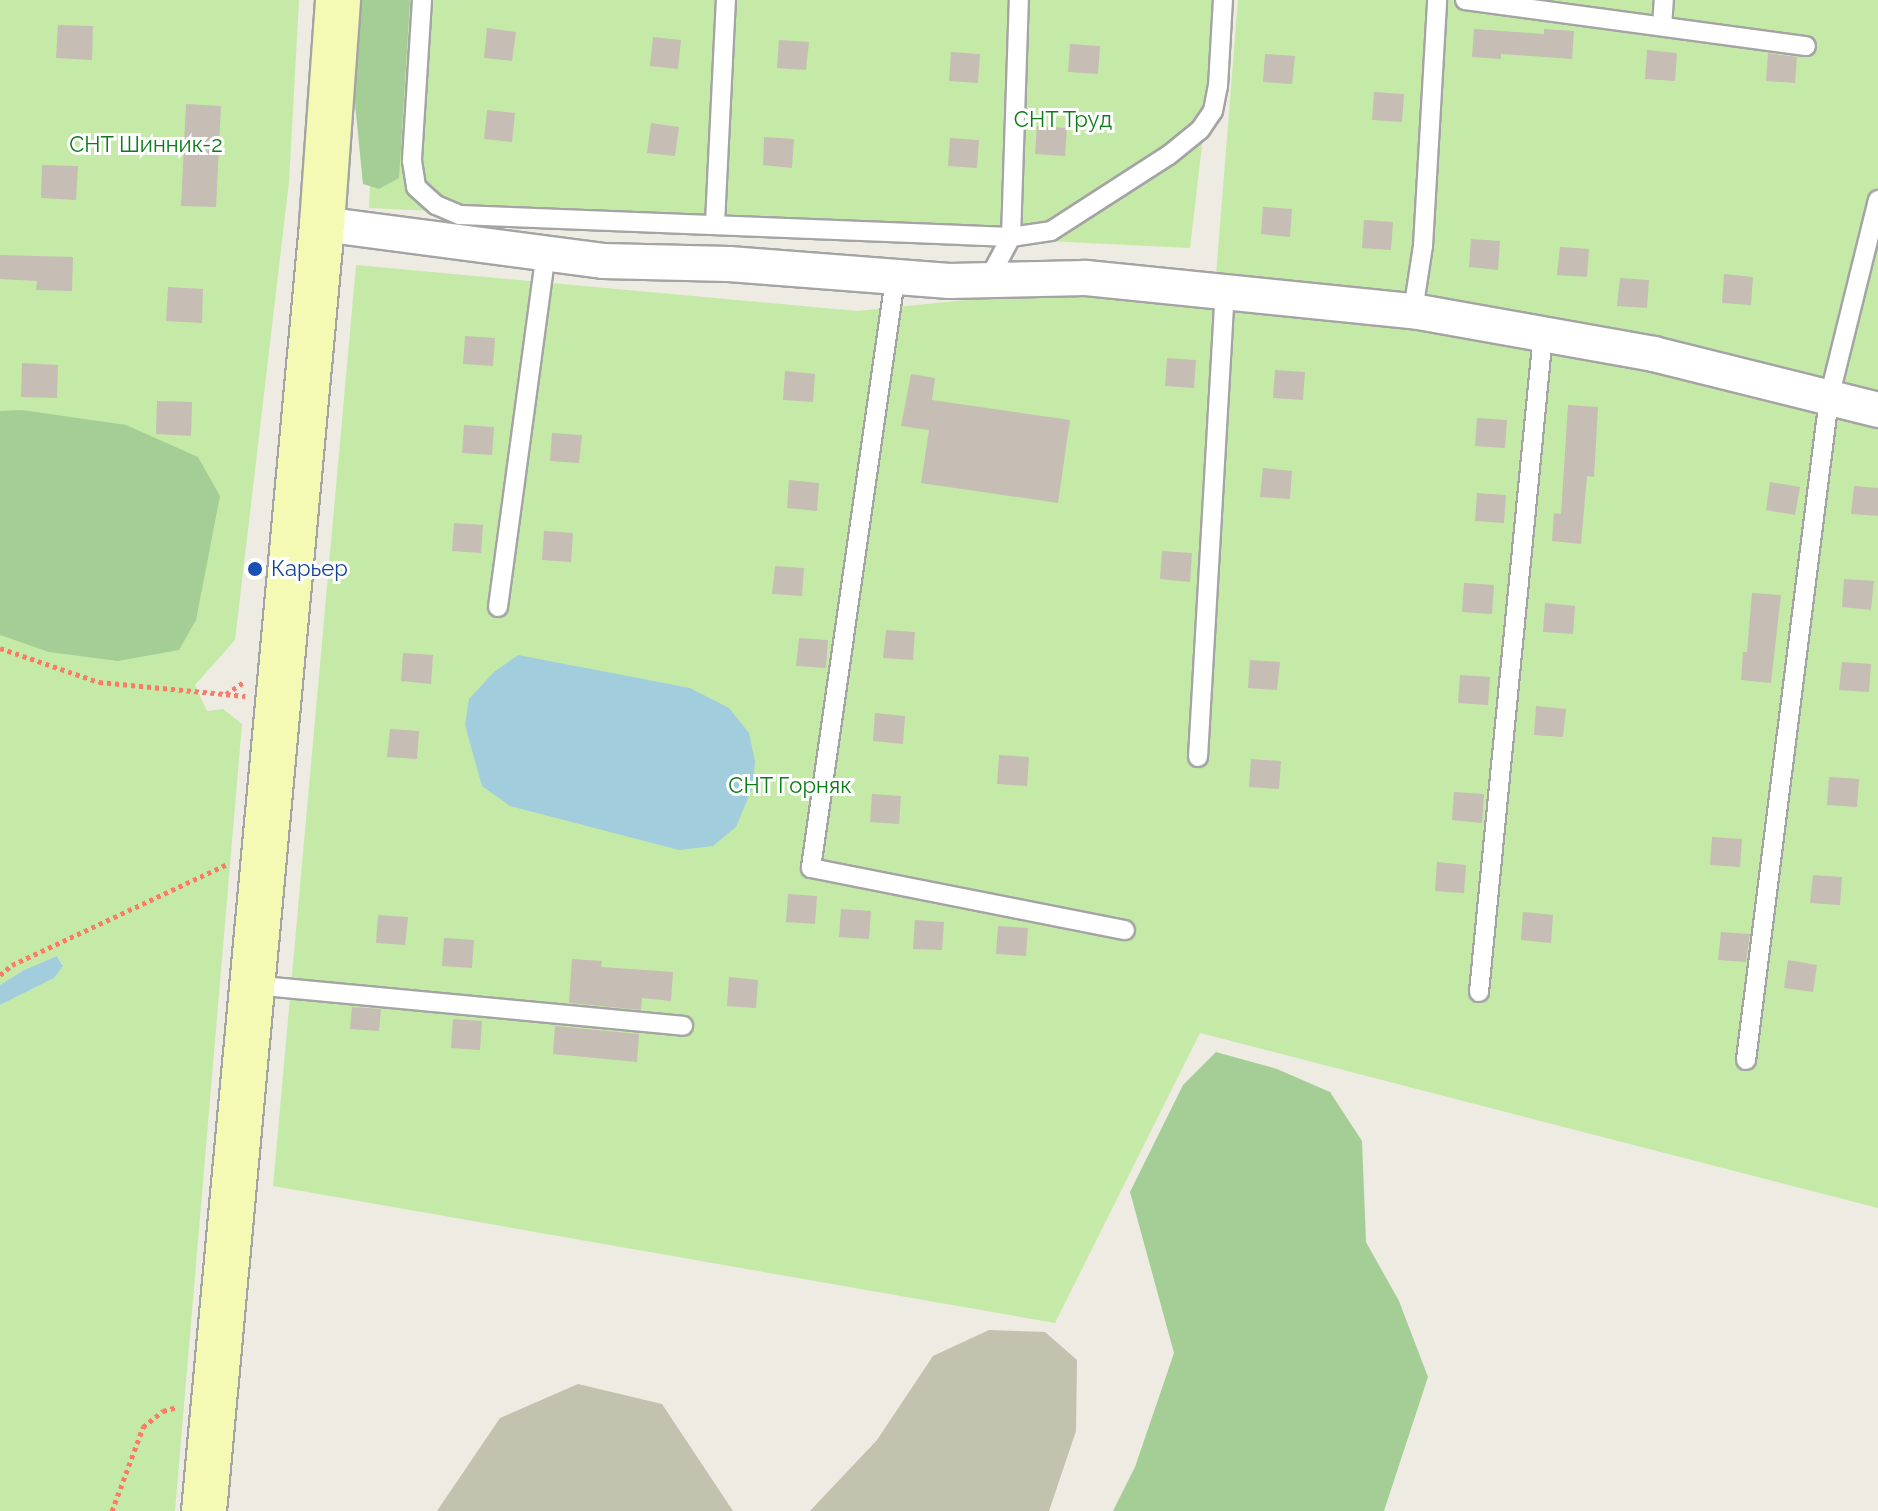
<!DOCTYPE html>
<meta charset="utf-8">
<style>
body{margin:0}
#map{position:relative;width:1878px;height:1511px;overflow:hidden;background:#eeebe2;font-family:Raleway,sans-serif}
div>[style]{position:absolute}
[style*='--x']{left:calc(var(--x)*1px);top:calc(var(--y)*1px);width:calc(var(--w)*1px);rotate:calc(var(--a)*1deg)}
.construction>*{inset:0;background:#c2c3ae}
.grass>*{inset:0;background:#c5eaa7}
.forest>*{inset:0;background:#a4ce96}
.water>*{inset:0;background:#a1cddd}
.building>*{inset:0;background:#c6bdb5}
.path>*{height:5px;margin-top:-2.5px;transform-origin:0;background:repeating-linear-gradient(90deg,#fc7b66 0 4px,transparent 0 8px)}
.roads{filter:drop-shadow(2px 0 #a4a4a4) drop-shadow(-2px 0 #a4a4a4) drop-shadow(0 2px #a4a4a4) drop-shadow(0 -2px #a4a4a4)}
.lane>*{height:18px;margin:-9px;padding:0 9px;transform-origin:9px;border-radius:9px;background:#fff}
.street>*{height:34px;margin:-17px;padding:0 17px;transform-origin:17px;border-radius:17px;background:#fff}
.secondary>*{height:44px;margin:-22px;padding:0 22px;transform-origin:22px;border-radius:22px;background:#f4fab4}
.dots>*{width:22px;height:22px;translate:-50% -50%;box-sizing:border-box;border:4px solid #fff;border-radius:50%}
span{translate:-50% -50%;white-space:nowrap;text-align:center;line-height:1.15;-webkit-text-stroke:6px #fff;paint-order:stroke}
.park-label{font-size:22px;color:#0a7c18}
.transit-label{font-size:22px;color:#164399}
.left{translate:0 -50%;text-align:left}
</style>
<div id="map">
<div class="construction">
<div style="clip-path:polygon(989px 1330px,1045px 1332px,1077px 1360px,1076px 1431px,1049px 1511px,810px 1511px,877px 1440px,933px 1356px)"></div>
<div style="clip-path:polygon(578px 1384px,662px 1404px,733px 1511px,437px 1511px,500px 1418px)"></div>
</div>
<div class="grass">
<div style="clip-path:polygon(0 0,299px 0,289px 182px,235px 640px,195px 685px,207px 711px,223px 709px,242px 724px,175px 1511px,0 1511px,0 1005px,54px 978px,63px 965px,57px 956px,24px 970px,0 985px)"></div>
<div style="clip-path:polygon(379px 0,1219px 0,1190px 248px,369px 208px)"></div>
<div style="clip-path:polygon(1238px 0,1878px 0,1878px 1208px,1200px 1033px,1055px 1323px,273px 1186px,356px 265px,857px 311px,1216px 275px)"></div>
</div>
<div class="forest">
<div style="clip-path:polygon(354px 0,410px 0,399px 178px,379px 189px,363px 184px,350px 54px)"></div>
<div style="clip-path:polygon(22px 410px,126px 425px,198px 457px,220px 496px,196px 620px,179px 650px,118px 661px,49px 652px,0 635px,0 411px)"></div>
<div style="clip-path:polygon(1216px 1052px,1277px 1069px,1330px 1092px,1362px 1141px,1366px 1242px,1399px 1301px,1428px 1377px,1384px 1511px,1113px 1511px,1135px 1467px,1174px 1353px,1130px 1192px,1183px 1085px)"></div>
</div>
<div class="water">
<div style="clip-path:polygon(518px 655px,690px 688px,729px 708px,749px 733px,755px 761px,753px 786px,736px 827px,713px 846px,679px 850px,510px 806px,482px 786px,465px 725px,469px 699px,494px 672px)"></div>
<div style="clip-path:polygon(57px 956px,63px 966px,54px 978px,0 1005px,0 985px,24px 970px)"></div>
</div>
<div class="building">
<div style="clip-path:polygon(58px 25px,93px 26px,92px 60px,56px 58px)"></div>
<div style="clip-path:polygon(487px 28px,516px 32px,512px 61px,484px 58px)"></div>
<div style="clip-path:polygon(1474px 29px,1544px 34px,1544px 29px,1574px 31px,1572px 59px,1501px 54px,1501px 59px,1472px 57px)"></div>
<div style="clip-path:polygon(653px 37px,681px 40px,678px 69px,650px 66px)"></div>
<div style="clip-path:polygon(779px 40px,809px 42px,806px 70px,777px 68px)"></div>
<div style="clip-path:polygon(1070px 44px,1100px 46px,1098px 74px,1068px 72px)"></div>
<div style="clip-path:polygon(1647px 50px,1677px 53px,1675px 81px,1645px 79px)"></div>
<div style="clip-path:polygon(951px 52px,980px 54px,978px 83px,949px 81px)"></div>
<div style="clip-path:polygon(1768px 53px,1797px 57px,1795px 83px,1766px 81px)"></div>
<div style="clip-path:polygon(1265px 54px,1295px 56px,1292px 84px,1263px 82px)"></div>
<div style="clip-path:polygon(1374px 92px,1404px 94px,1402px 122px,1372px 120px)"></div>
<div style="clip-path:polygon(186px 104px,221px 106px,216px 207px,181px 206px)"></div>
<div style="clip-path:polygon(487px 110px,515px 113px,512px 142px,484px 139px)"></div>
<div style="clip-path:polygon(651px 123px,679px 127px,675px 156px,647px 153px)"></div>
<div style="clip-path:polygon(1037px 126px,1067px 128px,1065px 156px,1035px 154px)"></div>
<div style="clip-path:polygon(764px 137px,794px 139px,792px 168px,763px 165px)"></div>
<div style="clip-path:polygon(950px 138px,979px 140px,977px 168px,948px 166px)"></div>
<div style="clip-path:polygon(42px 165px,78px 166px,76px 200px,41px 198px)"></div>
<div style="clip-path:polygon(1263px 207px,1292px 209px,1290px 237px,1261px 234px)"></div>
<div style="clip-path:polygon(1364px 220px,1393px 222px,1391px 250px,1362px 248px)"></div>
<div style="clip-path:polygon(1471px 239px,1500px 241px,1498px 270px,1469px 267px)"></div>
<div style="clip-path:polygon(1560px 247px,1589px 249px,1587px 277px,1557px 275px)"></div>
<div style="clip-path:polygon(0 255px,73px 257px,72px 291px,36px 290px,37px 281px,0 279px)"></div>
<div style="clip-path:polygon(1724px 274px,1753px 277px,1751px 305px,1722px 303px)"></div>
<div style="clip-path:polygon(1620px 278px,1649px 280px,1647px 308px,1617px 306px)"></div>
<div style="clip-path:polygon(168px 287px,203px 289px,202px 323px,166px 321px)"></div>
<div style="clip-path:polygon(465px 336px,495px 338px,493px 366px,463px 364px)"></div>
<div style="clip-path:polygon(1167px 358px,1196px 360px,1194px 388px,1165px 386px)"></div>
<div style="clip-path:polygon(22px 363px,58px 365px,57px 398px,21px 397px)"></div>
<div style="clip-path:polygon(1275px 370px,1305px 372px,1303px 400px,1273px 398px)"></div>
<div style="clip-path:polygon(785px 371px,815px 374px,813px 402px,783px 400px)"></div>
<div style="clip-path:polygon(911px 374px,935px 378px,932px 400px,1070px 420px,1058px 503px,921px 483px,929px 430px,901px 426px)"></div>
<div style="clip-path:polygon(157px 401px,192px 402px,191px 436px,156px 434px)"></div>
<div style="clip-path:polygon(1568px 405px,1598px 407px,1594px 477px,1587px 476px,1581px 544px,1552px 541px,1554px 513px,1561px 514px)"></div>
<div style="clip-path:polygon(1477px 418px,1507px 420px,1505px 448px,1475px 446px)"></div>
<div style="clip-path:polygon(464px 425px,494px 427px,492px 455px,462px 453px)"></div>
<div style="clip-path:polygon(552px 433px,582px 435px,579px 463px,550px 461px)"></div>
<div style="clip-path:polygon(1263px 468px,1292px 471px,1290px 499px,1260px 497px)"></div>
<div style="clip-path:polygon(789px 480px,819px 483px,817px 511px,787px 508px)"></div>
<div style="clip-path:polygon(1770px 482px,1800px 487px,1795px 515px,1766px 510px)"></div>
<div style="clip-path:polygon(1854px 486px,1878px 488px,1878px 516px,1851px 514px)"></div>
<div style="clip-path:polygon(1477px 493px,1506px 495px,1504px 523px,1475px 521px)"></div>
<div style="clip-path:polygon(454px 523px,483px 525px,481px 553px,452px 551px)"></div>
<div style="clip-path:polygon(544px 531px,573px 533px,571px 562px,542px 560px)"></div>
<div style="clip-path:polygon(1162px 551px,1192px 553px,1190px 582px,1160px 579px)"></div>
<div style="clip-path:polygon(775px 566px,804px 568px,802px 596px,772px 594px)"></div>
<div style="clip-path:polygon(1844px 579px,1874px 581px,1871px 610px,1842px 607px)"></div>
<div style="clip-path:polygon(1464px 583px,1494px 585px,1492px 614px,1462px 612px)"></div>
<div style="clip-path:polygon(1752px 593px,1781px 595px,1771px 683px,1741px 680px,1743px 652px,1747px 652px)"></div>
<div style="clip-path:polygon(1545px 603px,1575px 606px,1573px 634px,1543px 632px)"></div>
<div style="clip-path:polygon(886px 630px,915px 632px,913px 660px,883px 658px)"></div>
<div style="clip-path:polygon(799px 638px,828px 640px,826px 668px,796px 666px)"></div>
<div style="clip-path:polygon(403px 653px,433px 655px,431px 684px,401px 681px)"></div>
<div style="clip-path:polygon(1250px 660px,1280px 662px,1277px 690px,1248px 688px)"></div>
<div style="clip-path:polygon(1842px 662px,1871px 664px,1869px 692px,1839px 690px)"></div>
<div style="clip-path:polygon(1460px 675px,1490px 677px,1488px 705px,1458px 703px)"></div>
<div style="clip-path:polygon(1536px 706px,1566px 709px,1563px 737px,1534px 735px)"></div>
<div style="clip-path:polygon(875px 713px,905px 716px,903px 744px,873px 741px)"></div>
<div style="clip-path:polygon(390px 729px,419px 731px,417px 759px,387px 757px)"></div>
<div style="clip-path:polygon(999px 755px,1029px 757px,1027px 786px,997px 784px)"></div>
<div style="clip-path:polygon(1251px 759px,1281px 761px,1279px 789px,1249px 787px)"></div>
<div style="clip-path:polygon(1829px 777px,1859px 779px,1857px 807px,1827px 805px)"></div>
<div style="clip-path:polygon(1454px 792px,1484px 794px,1482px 823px,1452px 820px)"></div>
<div style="clip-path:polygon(872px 794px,901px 796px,899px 824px,870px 822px)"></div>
<div style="clip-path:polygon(1712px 837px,1742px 839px,1740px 867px,1710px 865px)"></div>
<div style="clip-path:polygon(1437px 862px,1466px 865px,1464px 893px,1435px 891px)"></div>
<div style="clip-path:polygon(1813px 875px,1842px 877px,1840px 905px,1810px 903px)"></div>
<div style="clip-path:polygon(788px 894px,817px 896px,815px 924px,786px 922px)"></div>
<div style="clip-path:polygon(841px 909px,871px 911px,869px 939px,839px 937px)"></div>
<div style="clip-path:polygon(1523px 912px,1553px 915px,1551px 943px,1521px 940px)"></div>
<div style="clip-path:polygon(378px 915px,408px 917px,405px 945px,376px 943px)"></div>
<div style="clip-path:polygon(915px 920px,944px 922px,942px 950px,913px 949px)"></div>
<div style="clip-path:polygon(998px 926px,1028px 928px,1026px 956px,996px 954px)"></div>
<div style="clip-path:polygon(1721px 932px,1750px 934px,1746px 962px,1718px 960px)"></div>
<div style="clip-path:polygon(444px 938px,474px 940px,472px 968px,442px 966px)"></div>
<div style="clip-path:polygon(572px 959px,602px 961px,601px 967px,673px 972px,671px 1001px,642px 998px,641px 1010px,569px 1003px)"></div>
<div style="clip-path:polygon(1788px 960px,1817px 965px,1813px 992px,1784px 988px)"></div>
<div style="clip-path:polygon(729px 977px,758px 980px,756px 1008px,727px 1006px)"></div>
<div style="clip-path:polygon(352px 1007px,381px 1009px,379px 1031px,350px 1029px)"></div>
<div style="clip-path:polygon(453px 1019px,482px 1021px,480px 1050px,451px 1048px)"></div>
<div style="clip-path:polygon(555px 1026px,639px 1034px,637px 1062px,553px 1054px)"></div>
</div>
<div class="path">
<div style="--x:0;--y:648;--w:105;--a:19"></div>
<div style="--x:99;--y:682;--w:147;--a:5.5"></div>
<div style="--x:226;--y:694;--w:22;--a:-34"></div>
<div style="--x:0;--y:975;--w:16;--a:-40"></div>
<div style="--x:12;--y:965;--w:238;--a:-25.1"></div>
<div style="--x:112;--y:1511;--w:90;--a:-69.7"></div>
<div style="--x:143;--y:1427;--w:26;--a:-39"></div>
<div style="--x:163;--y:1411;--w:15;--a:-16"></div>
</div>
<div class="roads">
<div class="lane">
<div style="--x:422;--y:0;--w:161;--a:93.6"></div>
<div style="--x:412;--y:161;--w:26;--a:81"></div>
<div style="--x:416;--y:187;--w:27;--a:42"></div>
<div style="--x:436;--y:205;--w:26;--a:23"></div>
<div style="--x:460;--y:215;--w:551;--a:2.29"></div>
<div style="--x:1011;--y:237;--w:40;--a:-8.5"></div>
<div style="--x:1051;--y:231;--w:140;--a:-32.8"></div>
<div style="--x:1169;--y:155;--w:40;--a:-39"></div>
<div style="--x:1200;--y:130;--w:23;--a:-56"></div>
<div style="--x:1213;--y:111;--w:25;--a:-79"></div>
<div style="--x:1218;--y:86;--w:86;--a:-86.7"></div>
<div style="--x:1465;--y:0;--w:344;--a:7.7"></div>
<div style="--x:1662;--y:26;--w:26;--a:-86"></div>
<div style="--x:715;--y:223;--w:223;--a:-87.2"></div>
<div style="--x:895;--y:279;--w:595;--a:98.12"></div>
<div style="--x:811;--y:868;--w:320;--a:11.2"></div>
<div style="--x:987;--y:282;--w:51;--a:-61.9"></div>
<div style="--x:1011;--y:237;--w:237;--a:-88.1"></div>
<div style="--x:1413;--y:311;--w:66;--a:-81.3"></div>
<div style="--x:1423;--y:246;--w:246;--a:-86.7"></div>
<div style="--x:498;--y:607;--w:356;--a:-82.3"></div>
<div style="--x:1198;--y:757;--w:466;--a:-86.7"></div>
<div style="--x:252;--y:985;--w:433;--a:5.4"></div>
<div style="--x:1479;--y:992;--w:661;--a:-84.44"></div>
<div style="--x:1746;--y:1060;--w:667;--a:-82.85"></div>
<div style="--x:1829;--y:398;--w:204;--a:-76.1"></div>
</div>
<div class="street">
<div style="--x:322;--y:224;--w:283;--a:7.5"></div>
<div style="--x:603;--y:261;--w:126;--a:1.4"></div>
<div style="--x:729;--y:264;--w:221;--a:4.4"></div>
<div style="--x:949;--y:281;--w:137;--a:-1.3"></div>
<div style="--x:1086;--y:278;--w:329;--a:5.8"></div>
<div style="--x:1413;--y:311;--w:245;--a:10.1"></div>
<div style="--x:1654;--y:354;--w:231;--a:14"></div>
</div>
<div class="secondary">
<div style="--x:204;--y:1511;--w:1292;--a:-84.76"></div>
<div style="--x:322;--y:224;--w:225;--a:-85.9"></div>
</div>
</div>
<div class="dots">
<div style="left:255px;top:569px;background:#1a4fb4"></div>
</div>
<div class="park-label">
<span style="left:1063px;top:120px">СНТ Труд</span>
<span style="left:146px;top:145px">СНТ Шинник-2</span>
<span style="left:790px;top:786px">СНТ Горняк</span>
</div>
<div class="transit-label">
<span class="left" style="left:271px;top:569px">Карьер</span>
</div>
</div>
